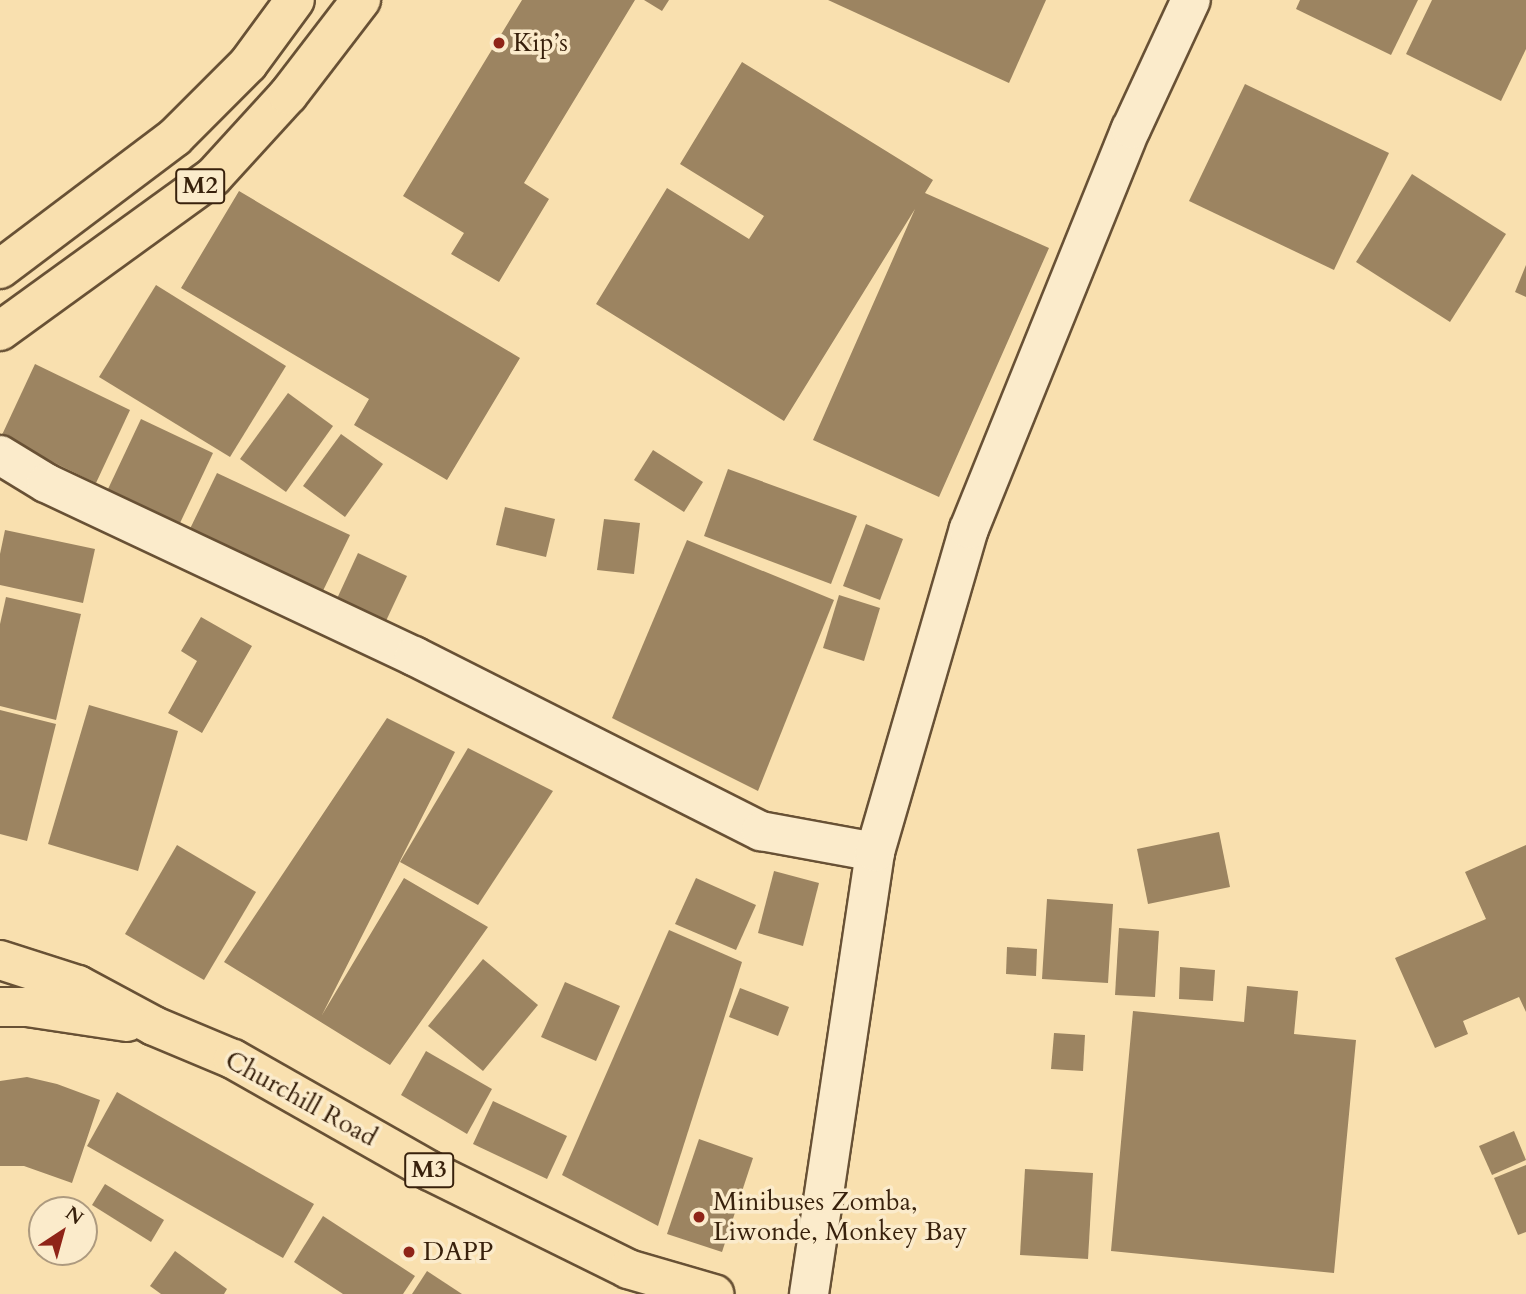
<!DOCTYPE html>
<meta charset="utf-8">
<style>
body{margin:0}
#map{position:relative;width:1526px;height:1294px;overflow:hidden;background:#f9e0af;font-family:Cardo,serif}
div>[style]{position:absolute}
[style*='--x']{left:calc(var(--x)*1px);top:calc(var(--y)*1px);width:calc(var(--w)*1px);rotate:calc(var(--a)*1deg)}
.building>*{inset:0;background:#9c8461}
.roads{filter:drop-shadow(2px 0 #685135) drop-shadow(-2px 0 #685135) drop-shadow(0 2px #685135) drop-shadow(0 -2px #685135)}
.minor>*{height:38px;margin:-19px;padding:0 19px;transform-origin:19px;border-radius:19px;background:#fbebcb}
.trunk>*{height:38px;margin:-19px;padding:0 19px;transform-origin:19px;border-radius:19px;background:#f9e0af}
.dots>*{width:19px;height:19px;translate:-50% -50%;box-sizing:border-box;border:4px solid #fbebcb;border-radius:50%}
span{translate:-50% -50%;white-space:nowrap;text-align:center;line-height:1.15;-webkit-text-stroke:7px #fbebcb;paint-order:stroke}
.shield-label span{padding:2px 5px;background:#fbebcb;border:2px solid;border-radius:5px;-webkit-text-stroke-width:0}
.shield-label{font-size:24px;color:#38210c;font-weight:700}
.poi-label{font-size:26px;color:#38210c}
.left{translate:0 -50%;text-align:left}
.street-label{font-size:26px;color:#38210c}
.north{position:absolute;left:28px;top:1196px;width:70px;height:70px;box-sizing:border-box;background:#fbebcb;border:2px solid #ad9a7f;border-radius:50%;rotate:36deg;font-size:19px;font-weight:700;line-height:28px;text-align:center;color:#38210c}
.north::after{content:'';display:block;margin:auto;width:24px;height:32px;background:#8f2418;clip-path:polygon(50% 0,100% 100%,50% 72%,0 100%)}
</style>
<div id="map">
<div class="building">
<div style="clip-path:polygon(522px 0,635px 0,524px 183px,549px 199px,499px 282px,451px 254px,464px 233px,403px 196px)"></div>
<div style="clip-path:polygon(644px 0,669px 0,662px 11px)"></div>
<div style="clip-path:polygon(828px 0,1046px 0,1009px 83px)"></div>
<div style="clip-path:polygon(1300px 0,1418px 0,1391px 55px,1296px 9px)"></div>
<div style="clip-path:polygon(1432px 0,1526px 0,1526px 49px,1501px 101px,1406px 54px)"></div>
<div style="clip-path:polygon(742px 62px,933px 180px,925px 193px,1049px 248px,939px 497px,813px 440px,915px 209px,784px 421px,596px 304px,667px 188px,749px 239px,764px 216px,680px 164px)"></div>
<div style="clip-path:polygon(1245px 84px,1389px 153px,1334px 270px,1189px 201px)"></div>
<div style="clip-path:polygon(1412px 174px,1506px 234px,1450px 322px,1356px 262px)"></div>
<div style="clip-path:polygon(239px 191px,520px 358px,447px 480px,354px 425px,369px 399px,181px 288px)"></div>
<div style="clip-path:polygon(1526px 265px,1526px 297px,1515px 292px)"></div>
<div style="clip-path:polygon(156px 285px,286px 366px,230px 457px,99px 377px)"></div>
<div style="clip-path:polygon(35px 364px,130px 410px,96px 483px,1px 437px)"></div>
<div style="clip-path:polygon(288px 393px,333px 426px,286px 492px,240px 459px)"></div>
<div style="clip-path:polygon(141px 419px,213px 453px,180px 523px,108px 489px)"></div>
<div style="clip-path:polygon(341px 434px,383px 464px,345px 517px,303px 486px)"></div>
<div style="clip-path:polygon(653px 450px,703px 482px,684px 512px,634px 480px)"></div>
<div style="clip-path:polygon(728px 469px,857px 516px,831px 584px,704px 536px)"></div>
<div style="clip-path:polygon(217px 473px,350px 535px,319px 599px,186px 537px)"></div>
<div style="clip-path:polygon(505px 507px,555px 519px,546px 557px,496px 545px)"></div>
<div style="clip-path:polygon(604px 519px,640px 523px,634px 574px,597px 570px)"></div>
<div style="clip-path:polygon(866px 524px,903px 539px,880px 600px,843px 586px)"></div>
<div style="clip-path:polygon(5px 530px,95px 549px,83px 603px,0 585px,0 554px)"></div>
<div style="clip-path:polygon(687px 540px,834px 600px,758px 791px,612px 718px)"></div>
<div style="clip-path:polygon(358px 553px,407px 576px,378px 638px,329px 616px)"></div>
<div style="clip-path:polygon(839px 595px,880px 608px,864px 661px,823px 648px)"></div>
<div style="clip-path:polygon(6px 597px,81px 614px,56px 720px,0 706px,0 624px)"></div>
<div style="clip-path:polygon(201px 617px,252px 646px,202px 733px,168px 713px,197px 661px,181px 651px)"></div>
<div style="clip-path:polygon(89px 705px,178px 731px,138px 871px,48px 844px)"></div>
<div style="clip-path:polygon(0 710px,56px 724px,27px 841px,0 834px)"></div>
<div style="clip-path:polygon(387px 718px,455px 752px,322px 1015px,404px 878px,488px 927px,390px 1065px,224px 962px)"></div>
<div style="clip-path:polygon(468px 748px,553px 791px,478px 905px,400px 862px)"></div>
<div style="clip-path:polygon(1219px 832px,1230px 887px,1148px 904px,1137px 849px)"></div>
<div style="clip-path:polygon(177px 845px,256px 892px,204px 980px,125px 934px)"></div>
<div style="clip-path:polygon(1526px 845px,1526px 1012px,1519px 997px,1463px 1021px,1468px 1034px,1435px 1048px,1395px 958px,1486px 919px,1465px 872px)"></div>
<div style="clip-path:polygon(774px 871px,819px 883px,803px 946px,758px 933px)"></div>
<div style="clip-path:polygon(696px 878px,756px 905px,736px 950px,675px 924px)"></div>
<div style="clip-path:polygon(1047px 899px,1113px 904px,1108px 983px,1042px 979px)"></div>
<div style="clip-path:polygon(1119px 928px,1159px 931px,1155px 997px,1115px 995px)"></div>
<div style="clip-path:polygon(669px 930px,742px 962px,658px 1226px,562px 1175px)"></div>
<div style="clip-path:polygon(1007px 947px,1037px 949px,1036px 976px,1006px 974px)"></div>
<div style="clip-path:polygon(483px 959px,538px 1005px,483px 1071px,428px 1026px)"></div>
<div style="clip-path:polygon(1180px 967px,1215px 970px,1213px 1001px,1179px 999px)"></div>
<div style="clip-path:polygon(565px 982px,620px 1006px,596px 1061px,541px 1037px)"></div>
<div style="clip-path:polygon(1247px 986px,1298px 991px,1294px 1034px,1356px 1040px,1334px 1273px,1111px 1251px,1133px 1011px,1244px 1022px)"></div>
<div style="clip-path:polygon(740px 988px,789px 1007px,778px 1036px,729px 1017px)"></div>
<div style="clip-path:polygon(1054px 1033px,1085px 1035px,1083px 1071px,1051px 1069px)"></div>
<div style="clip-path:polygon(426px 1051px,492px 1089px,467px 1134px,401px 1095px)"></div>
<div style="clip-path:polygon(27px 1077px,57px 1084px,100px 1100px,72px 1183px,24px 1166px,0 1166px,0 1081px)"></div>
<div style="clip-path:polygon(117px 1092px,314px 1204px,283px 1258px,87px 1146px)"></div>
<div style="clip-path:polygon(493px 1101px,567px 1136px,547px 1179px,473px 1144px)"></div>
<div style="clip-path:polygon(1514px 1131px,1526px 1160px,1492px 1175px,1479px 1146px)"></div>
<div style="clip-path:polygon(699px 1139px,753px 1158px,722px 1252px,667px 1234px)"></div>
<div style="clip-path:polygon(1526px 1165px,1526px 1232px,1518px 1235px,1494px 1178px)"></div>
<div style="clip-path:polygon(1025px 1169px,1093px 1173px,1088px 1259px,1020px 1255px)"></div>
<div style="clip-path:polygon(105px 1184px,164px 1220px,151px 1242px,92px 1205px)"></div>
<div style="clip-path:polygon(323px 1216px,415px 1276px,403px 1294px,343px 1294px,294px 1262px)"></div>
<div style="clip-path:polygon(175px 1251px,227px 1289px,224px 1294px,161px 1294px,150px 1286px)"></div>
<div style="clip-path:polygon(427px 1271px,462px 1294px,412px 1294px)"></div>
</div>
<div class="roads">
<div class="minor">
<div style="--x:0;--y:455;--w:54;--a:31.3"></div>
<div style="--x:46;--y:483;--w:407;--a:25.2"></div>
<div style="--x:414;--y:656;--w:389;--a:26.8"></div>
<div style="--x:761;--y:831;--w:116;--a:10.4"></div>
<div style="--x:809;--y:1294;--w:447;--a:-81.5"></div>
<div style="--x:875;--y:852;--w:336;--a:-73.8"></div>
<div style="--x:969;--y:529;--w:432;--a:-68"></div>
<div style="--x:1131;--y:129;--w:142;--a:-65.1"></div>
</div>
<div class="trunk">
<div style="--x:0;--y:269;--w:219;--a:-37"></div>
<div style="--x:175;--y:137;--w:103;--a:-45"></div>
<div style="--x:248;--y:64;--w:79;--a:-53.7"></div>
<div style="--x:0;--y:331;--w:263;--a:-35.9"></div>
<div style="--x:213;--y:177;--w:111;--a:-47.6"></div>
<div style="--x:288;--y:95;--w:120;--a:-52.5"></div>
<div style="--x:0;--y:960;--w:82;--a:17.8"></div>
<div style="--x:78;--y:985;--w:86;--a:28.3"></div>
<div style="--x:154;--y:1026;--w:86;--a:22.7"></div>
<div style="--x:233;--y:1059;--w:227;--a:29.6"></div>
<div style="--x:430;--y:1171;--w:221;--a:26.3"></div>
<div style="--x:628;--y:1269;--w:90;--a:16.2"></div>
<div style="--x:0;--y:1007;--w:27;--a:0"></div>
<div style="--x:27;--y:1007;--w:101;--a:8.5"></div>
</div>
</div>
<div class="dots">
<div style="left:499px;top:43px;background:#8f2418"></div>
<div style="left:699px;top:1217px;background:#8f2418"></div>
<div style="left:409px;top:1252px;background:#8f2418"></div>
</div>
<div class="shield-label">
<span style="left:200px;top:186px">M2</span>
<span style="left:429px;top:1170px">M3</span>
</div>
<div class="poi-label">
<span class="left" style="left:513px;top:43px">Kip’s</span>
<span class="left" style="left:713px;top:1217px">Minibuses Zomba,<br>Liwonde, Monkey Bay</span>
<span class="left" style="left:423px;top:1252px">DAPP</span>
</div>
<div class="street-label">
<span style="left:301px;top:1099px;rotate:29deg">Churchill Road</span>
</div>
<div class="north">N</div>
</div>
